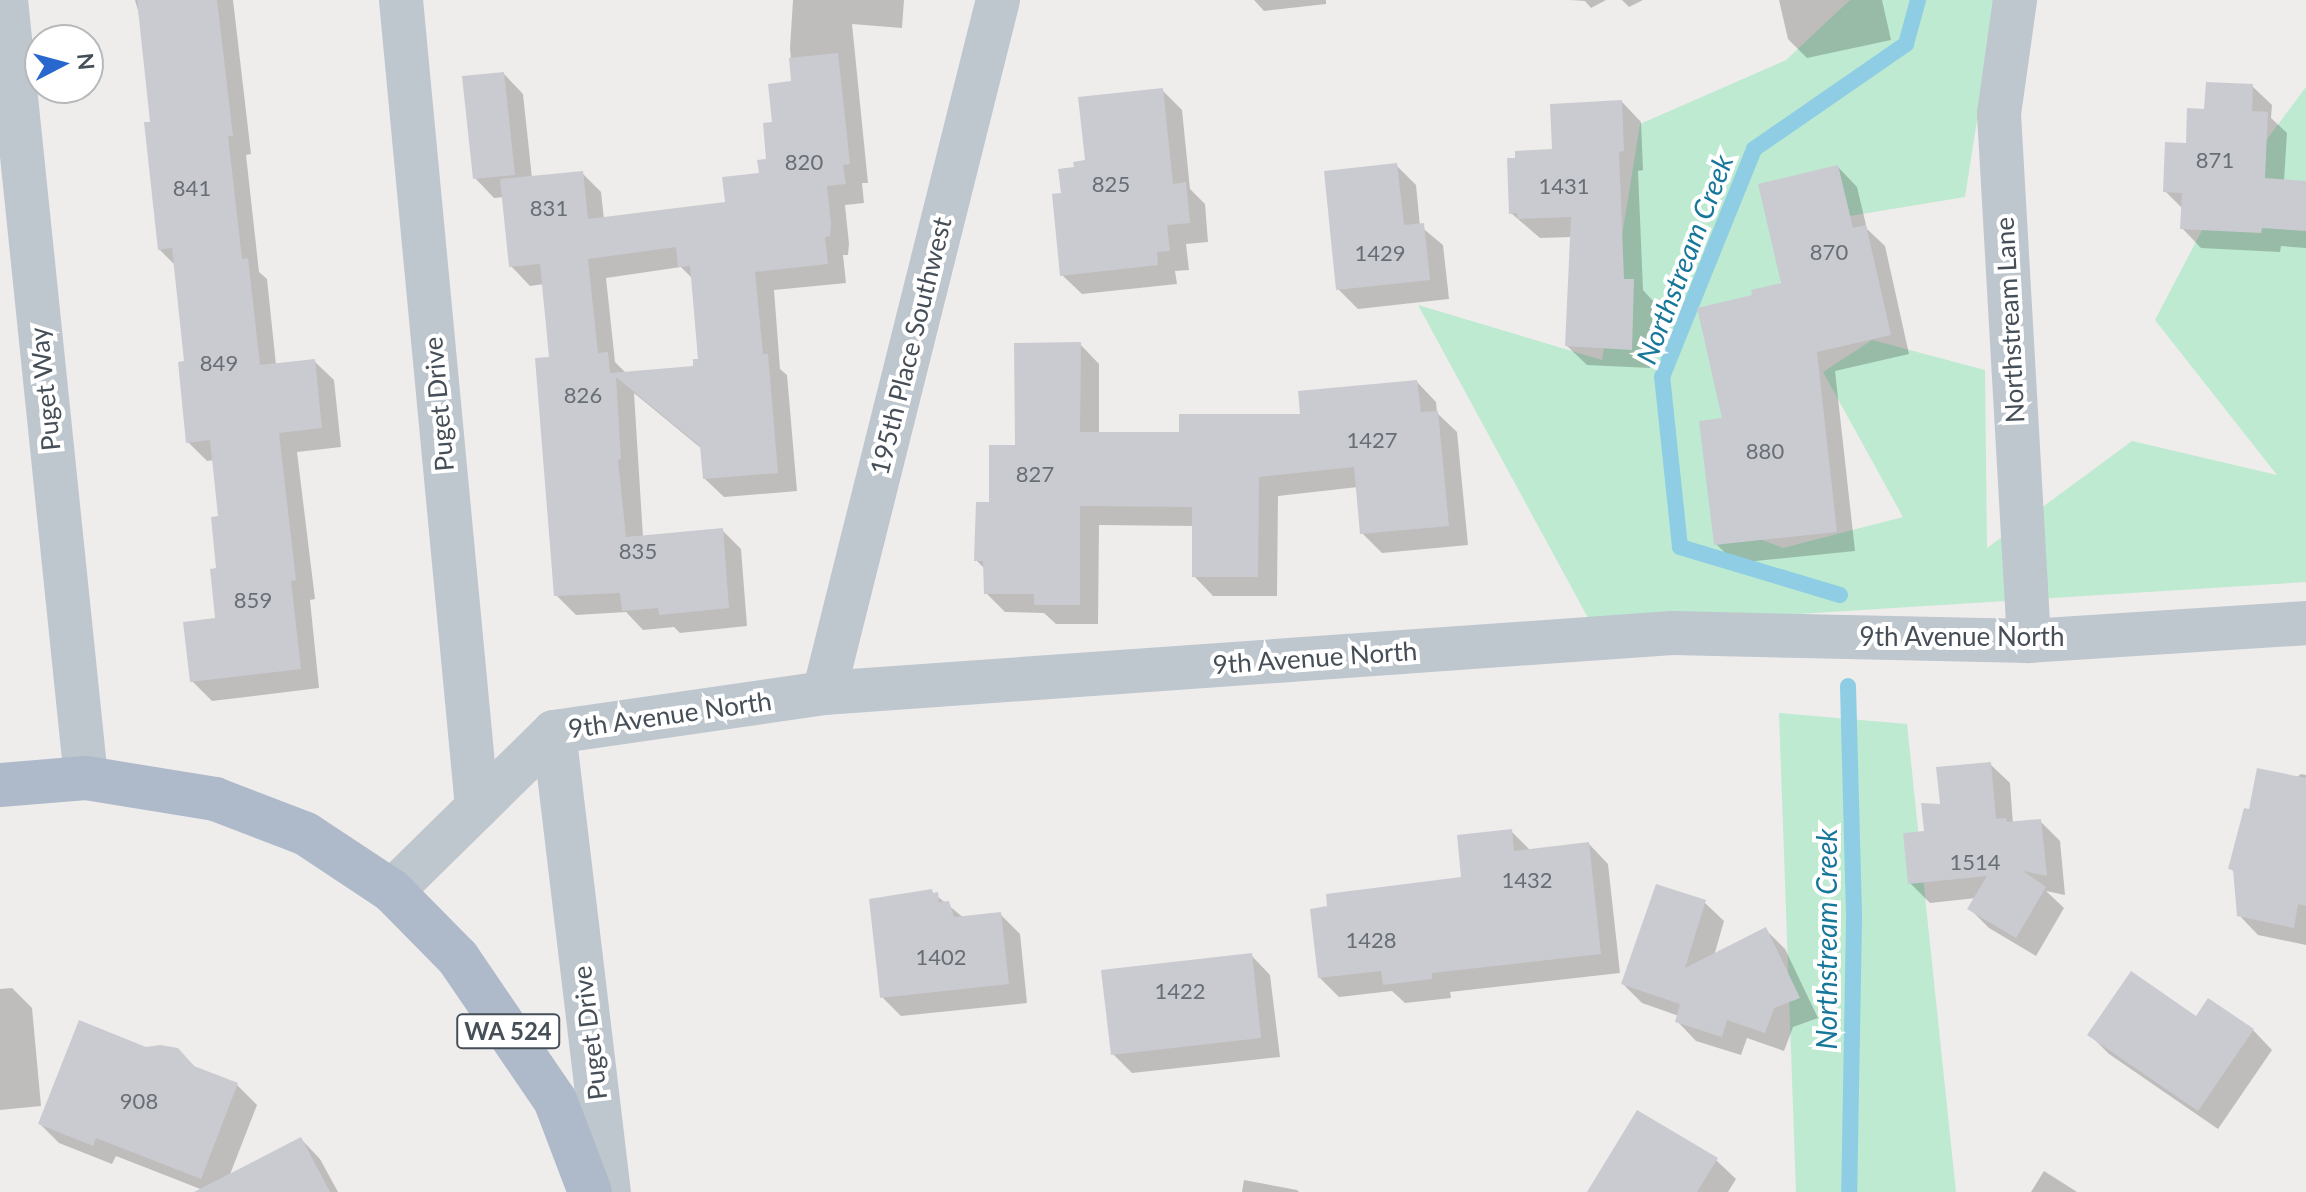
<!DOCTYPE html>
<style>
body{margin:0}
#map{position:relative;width:2306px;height:1192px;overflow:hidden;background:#efecec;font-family:Lato,sans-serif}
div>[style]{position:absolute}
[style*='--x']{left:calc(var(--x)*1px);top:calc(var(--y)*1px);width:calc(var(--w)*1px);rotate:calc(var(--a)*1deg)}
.green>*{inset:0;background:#bdead1}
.shadow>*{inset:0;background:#0003}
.stream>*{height:16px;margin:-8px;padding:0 8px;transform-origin:8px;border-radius:8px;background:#8ecde4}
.building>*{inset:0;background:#cacbd1}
.minor>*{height:44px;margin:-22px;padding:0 22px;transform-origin:22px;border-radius:22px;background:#bec6ce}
.major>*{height:44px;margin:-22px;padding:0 22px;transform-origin:22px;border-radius:22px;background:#aebac9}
span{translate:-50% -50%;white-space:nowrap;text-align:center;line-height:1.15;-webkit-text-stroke:8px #fff;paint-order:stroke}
.number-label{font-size:22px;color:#676e76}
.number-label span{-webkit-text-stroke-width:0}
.shield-label span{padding:2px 6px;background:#fff;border:2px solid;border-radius:6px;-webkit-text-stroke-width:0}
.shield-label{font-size:24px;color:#464f58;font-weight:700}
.street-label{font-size:26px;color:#464f58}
.water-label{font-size:28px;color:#17779a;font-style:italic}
.north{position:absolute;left:24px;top:24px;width:80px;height:80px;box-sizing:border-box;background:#fff;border:2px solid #b5b9bc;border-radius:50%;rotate:84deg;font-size:22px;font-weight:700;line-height:32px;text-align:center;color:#464f58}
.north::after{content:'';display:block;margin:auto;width:28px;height:36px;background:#2767ce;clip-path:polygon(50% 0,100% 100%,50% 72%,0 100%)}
</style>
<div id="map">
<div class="green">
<div style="clip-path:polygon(1850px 0,1996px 0,1965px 197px,1807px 223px,1743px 365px,1722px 525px,1783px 548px,1903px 517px,1823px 372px,1872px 340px,1985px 370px,1987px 548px,2132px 441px,2277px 475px,2155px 320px,2209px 217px,2306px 87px,2306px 582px,1593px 627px,1418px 305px,1602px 360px,1640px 124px,1786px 60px)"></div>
<div style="clip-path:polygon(1779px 713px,1907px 724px,1956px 1192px,1796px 1192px)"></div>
</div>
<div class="shadow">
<div style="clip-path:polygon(135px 0,233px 0,251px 154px,246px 155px,259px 272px,267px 279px,276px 365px,314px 361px,334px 380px,341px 447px,297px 452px,315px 599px,310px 600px,319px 688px,212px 701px,192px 681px,217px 620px,220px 518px,214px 460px,207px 461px,188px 442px,186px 363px,176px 266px,159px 249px,152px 123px,141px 21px)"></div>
<div style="clip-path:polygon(evenodd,793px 0,904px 0,902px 28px,852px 24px,868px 183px,862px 183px,864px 203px,845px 205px,849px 244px,848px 255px,843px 255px,846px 283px,774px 290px,780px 369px,787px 375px,797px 491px,724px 497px,704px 478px,702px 449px,634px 393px,643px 537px,722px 530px,741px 549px,747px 626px,680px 633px,674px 627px,643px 630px,626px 612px,576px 615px,556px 595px,552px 359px,544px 284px,530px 286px,511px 266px,504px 197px,494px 198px,475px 178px,504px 74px,523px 94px,532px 178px,582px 173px,601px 192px,604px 219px,727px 203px,761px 175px,769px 160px,774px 124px,793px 83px,790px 48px,793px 0,681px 267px,693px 279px,700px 362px,695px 367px,626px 373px,615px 362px,606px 278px,681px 267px)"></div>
<div style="clip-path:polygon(1254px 0,1326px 0,1326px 4px,1264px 11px)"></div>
<div style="clip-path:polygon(1570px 0,1606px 0,1591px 8px,1585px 1px)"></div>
<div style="clip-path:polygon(1622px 0,1643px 0,1629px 7px)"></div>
<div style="clip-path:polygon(1779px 0,1882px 0,1891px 40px,1807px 58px,1788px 39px)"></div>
<div style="clip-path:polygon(2252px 86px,2272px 105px,2271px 118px,2287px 133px,2284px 181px,2306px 183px,2306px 248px,2281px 246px,2280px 252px,2201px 248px,2182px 228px,2183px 209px,2165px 191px,2206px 111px)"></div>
<div style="clip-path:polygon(1162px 90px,1182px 110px,1190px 189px,1205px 204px,1208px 242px,1186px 244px,1189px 270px,1175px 271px,1177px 284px,1082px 294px,1062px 275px,1063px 195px,1076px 169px)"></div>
<div style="clip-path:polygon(1622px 102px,1641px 122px,1643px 170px,1638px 171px,1643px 290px,1653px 301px,1650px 368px,1587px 365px,1567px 346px,1572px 237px,1540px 238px,1511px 213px,1554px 150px)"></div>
<div style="clip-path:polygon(1396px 165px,1416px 185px,1420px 226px,1443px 245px,1449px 299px,1358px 309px,1338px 289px)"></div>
<div style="clip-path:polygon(1838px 167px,1857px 187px,1867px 229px,1885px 246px,1909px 354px,1835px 371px,1855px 551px,1736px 563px,1716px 544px,1725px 420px,1755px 297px,1783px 285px)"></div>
<div style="clip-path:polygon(1080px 344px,1099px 364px,1099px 434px,1181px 434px,1303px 416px,1417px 382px,1436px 402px,1437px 413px,1457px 432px,1468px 545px,1382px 553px,1362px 533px,1358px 487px,1278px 496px,1277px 596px,1213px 596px,1194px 576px,1194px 526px,1099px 525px,1098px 624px,1056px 624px,1044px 613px,1005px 612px,986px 593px,985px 569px,976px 560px,991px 504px,1017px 447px)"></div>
<div style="clip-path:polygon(1990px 764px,2010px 783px,2013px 824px,2040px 821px,2060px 841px,2065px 895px,2046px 891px,2064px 908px,2036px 956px,1989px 928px,1970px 909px,1976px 898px,1930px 903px,1910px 883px,1927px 833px,1942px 806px)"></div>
<div style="clip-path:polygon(2301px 774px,2306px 775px,2306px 945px,2258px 935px,2239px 915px,2235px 873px,2231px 869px,2250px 811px)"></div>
<div style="clip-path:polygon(1511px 831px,1531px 851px,1589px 844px,1608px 864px,1620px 973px,1450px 992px,1451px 998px,1405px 1003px,1392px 991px,1339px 997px,1320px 978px,1463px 879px)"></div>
<div style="clip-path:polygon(932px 892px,964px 918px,1000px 914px,1020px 934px,1027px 1003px,901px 1016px,882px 997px)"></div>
<div style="clip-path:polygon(1704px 902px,1724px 921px,1714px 956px,1765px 929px,1785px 949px,1818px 1018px,1793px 1027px,1784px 1051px,1747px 1038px,1741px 1055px,1696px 1041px,1677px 1021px,1679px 1016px,1642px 1003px,1623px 984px)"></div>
<div style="clip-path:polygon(1251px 955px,1270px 975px,1280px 1057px,1132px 1073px,1113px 1054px)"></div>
<div style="clip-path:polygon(12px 988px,32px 1008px,41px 1106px,0 1110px,0 989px)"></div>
<div style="clip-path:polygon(2209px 1000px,2253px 1030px,2272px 1050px,2218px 1129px,2109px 1054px,2090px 1035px,2196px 1019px)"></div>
<div style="clip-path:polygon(146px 1049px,183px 1055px,198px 1070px,237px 1085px,257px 1105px,229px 1177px,301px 1139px,320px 1159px,338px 1192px,208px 1192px,116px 1156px,112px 1164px,59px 1143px,40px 1124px)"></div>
<div style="clip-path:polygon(1716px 1160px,1736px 1179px,1728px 1192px,1589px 1192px)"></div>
<div style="clip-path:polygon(2044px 1171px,2077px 1192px,2031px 1192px)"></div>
<div style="clip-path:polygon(1244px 1180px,1297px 1190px,1299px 1192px,1242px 1192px)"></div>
</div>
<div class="stream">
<div style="--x:1840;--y:595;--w:167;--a:-163.3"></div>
<div style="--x:1680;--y:547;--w:171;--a:-96"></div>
<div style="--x:1662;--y:377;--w:246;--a:-68"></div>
<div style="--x:1754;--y:149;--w:185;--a:-34.6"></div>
<div style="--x:1906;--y:44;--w:46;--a:-74.7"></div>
<div style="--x:1848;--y:686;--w:232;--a:88.5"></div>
<div style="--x:1854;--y:918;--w:274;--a:91"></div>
</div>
<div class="building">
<div style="clip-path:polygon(137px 0,217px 0,233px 136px,228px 136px,242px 259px,248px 258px,260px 365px,315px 359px,322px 428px,279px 433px,296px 580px,291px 581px,301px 669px,190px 682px,183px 622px,215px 618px,210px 569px,216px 568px,211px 517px,218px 516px,210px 440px,186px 443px,178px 362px,184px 361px,172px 248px,158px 250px,144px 122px,150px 122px)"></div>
<div style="clip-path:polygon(evenodd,838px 53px,850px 164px,843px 165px,846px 184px,827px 186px,831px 223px,830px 236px,825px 237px,828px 264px,755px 272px,763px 354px,768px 354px,778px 473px,703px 479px,700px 446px,616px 377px,621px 459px,618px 460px,626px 537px,723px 528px,729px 608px,659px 615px,658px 608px,622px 611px,620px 593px,554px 596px,535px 358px,549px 357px,540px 264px,509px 267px,500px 179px,583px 171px,588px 219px,725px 202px,722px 177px,759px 173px,757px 160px,766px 159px,763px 123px,772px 122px,768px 84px,791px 81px,789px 58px,838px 53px,676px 247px,678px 267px,690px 266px,698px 359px,693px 359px,693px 366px,610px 373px,608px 352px,598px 353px,588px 259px,676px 247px)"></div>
<div style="clip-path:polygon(504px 72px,515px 175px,473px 179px,462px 76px)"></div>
<div style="clip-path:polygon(2206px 82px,2253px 84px,2252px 111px,2268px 112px,2265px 178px,2306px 181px,2306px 231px,2262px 228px,2261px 233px,2180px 229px,2182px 193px,2163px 192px,2165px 142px,2186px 143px,2187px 108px,2204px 109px)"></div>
<div style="clip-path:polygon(1163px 88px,1173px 184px,1186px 182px,1190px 223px,1167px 225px,1170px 251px,1157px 252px,1158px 265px,1060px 276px,1052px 194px,1061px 193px,1058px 169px,1074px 167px,1073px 162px,1085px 160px,1078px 97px)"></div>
<div style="clip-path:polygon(1622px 100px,1624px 151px,1619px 152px,1624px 279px,1634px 279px,1632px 350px,1565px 346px,1571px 217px,1518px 219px,1517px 213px,1509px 214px,1507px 158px,1515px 158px,1515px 151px,1552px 149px,1550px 104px)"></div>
<div style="clip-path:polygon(1397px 163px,1404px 225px,1424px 223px,1430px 280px,1336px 290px,1324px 171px)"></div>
<div style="clip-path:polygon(1838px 165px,1853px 228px,1866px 225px,1891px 335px,1817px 352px,1837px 532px,1714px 545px,1699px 421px,1722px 418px,1697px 308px,1752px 295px,1751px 290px,1781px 283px,1758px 184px)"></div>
<div style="clip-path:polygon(1081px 342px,1080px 432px,1179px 432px,1179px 414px,1300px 414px,1298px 391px,1417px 380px,1421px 412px,1438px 411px,1449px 526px,1360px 534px,1354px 467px,1259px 477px,1258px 577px,1192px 577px,1192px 507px,1080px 506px,1080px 605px,1034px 605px,1034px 594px,984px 594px,983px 561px,974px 561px,976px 502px,989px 502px,989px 445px,1015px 445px,1014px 343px)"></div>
<div style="clip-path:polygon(1991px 762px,1996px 819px,2006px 818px,2007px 822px,2041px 819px,2047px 876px,2023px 871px,2046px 887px,2016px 938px,1967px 909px,1987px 876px,1908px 884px,1903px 833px,1924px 831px,1921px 803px,1940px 804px,1936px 767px)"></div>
<div style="clip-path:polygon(2257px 768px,2306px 778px,2306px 906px,2298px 904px,2294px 928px,2237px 916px,2233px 870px,2228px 869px,2244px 808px,2249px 809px)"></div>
<div style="clip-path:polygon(1512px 829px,1514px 851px,1589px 842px,1601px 954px,1432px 973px,1432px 979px,1383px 985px,1381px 971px,1318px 978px,1310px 909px,1327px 906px,1326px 894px,1461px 877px,1457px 835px)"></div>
<div style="clip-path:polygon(1656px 884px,1706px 900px,1685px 968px,1766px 927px,1800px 998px,1774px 1008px,1765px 1033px,1727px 1020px,1722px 1037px,1675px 1022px,1680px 1004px,1621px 984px)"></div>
<div style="clip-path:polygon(932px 889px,933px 893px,938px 892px,939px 902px,949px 901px,954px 917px,1001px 912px,1009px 984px,880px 998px,869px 899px)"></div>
<div style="clip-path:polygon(1252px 953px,1261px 1038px,1111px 1055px,1101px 970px)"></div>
<div style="clip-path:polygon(2131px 971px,2196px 1016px,2208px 998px,2254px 1029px,2198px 1111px,2087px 1035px)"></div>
<div style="clip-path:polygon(79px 1020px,146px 1047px,160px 1045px,178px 1048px,194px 1066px,238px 1083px,201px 1179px,96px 1138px,93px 1146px,38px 1124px)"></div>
<div style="clip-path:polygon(1637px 1110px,1718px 1158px,1697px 1192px,1587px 1192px)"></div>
<div style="clip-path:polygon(301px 1137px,330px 1192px,194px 1192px)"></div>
</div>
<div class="minor">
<div style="--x:6;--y:0;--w:782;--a:84.13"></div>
<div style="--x:401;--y:0;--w:811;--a:84.62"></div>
<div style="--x:2015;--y:0;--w:115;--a:98"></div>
<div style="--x:1999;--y:114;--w:528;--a:86.74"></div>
<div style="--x:824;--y:693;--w:715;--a:-75.91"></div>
<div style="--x:554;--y:732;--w:463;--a:83.2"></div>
<div style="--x:392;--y:891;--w:227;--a:-44.5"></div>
<div style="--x:554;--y:732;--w:273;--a:-8.2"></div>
<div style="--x:824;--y:693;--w:850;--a:-4.05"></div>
<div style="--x:1672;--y:633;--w:357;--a:1.3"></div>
<div style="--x:2029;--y:641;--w:278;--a:-3.7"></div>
</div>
<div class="major">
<div style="--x:0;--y:785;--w:86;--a:-4.7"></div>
<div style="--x:86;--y:778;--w:131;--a:9.2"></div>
<div style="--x:215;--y:799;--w:97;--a:21"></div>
<div style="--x:306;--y:834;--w:103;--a:33.5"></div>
<div style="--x:392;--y:891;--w:94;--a:45.4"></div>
<div style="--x:458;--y:958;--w:172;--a:55.7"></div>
<div style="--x:555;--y:1100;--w:98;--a:69.2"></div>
</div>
<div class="number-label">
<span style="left:2215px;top:160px">871</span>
<span style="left:804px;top:162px">820</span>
<span style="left:1111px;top:184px">825</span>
<span style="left:1564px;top:186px">1431</span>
<span style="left:192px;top:188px">841</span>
<span style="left:549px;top:208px">831</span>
<span style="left:1829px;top:252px">870</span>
<span style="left:1380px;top:253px">1429</span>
<span style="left:219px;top:363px">849</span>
<span style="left:583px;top:395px">826</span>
<span style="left:1372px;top:440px">1427</span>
<span style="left:1765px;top:451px">880</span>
<span style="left:1035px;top:474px">827</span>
<span style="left:638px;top:551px">835</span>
<span style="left:253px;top:600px">859</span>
<span style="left:1975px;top:862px">1514</span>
<span style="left:1527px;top:880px">1432</span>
<span style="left:1371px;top:940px">1428</span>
<span style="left:941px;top:957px">1402</span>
<span style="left:1180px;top:991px">1422</span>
<span style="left:139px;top:1101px">908</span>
</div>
<div class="shield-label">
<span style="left:508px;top:1031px">WA 524</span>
</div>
<div class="street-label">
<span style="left:2010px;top:320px;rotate:-93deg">Northstream Lane</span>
<span style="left:911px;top:346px;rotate:-76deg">195th Place Southwest</span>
<span style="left:45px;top:389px;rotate:-96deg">Puget Way</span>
<span style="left:439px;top:404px;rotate:-95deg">Puget Drive</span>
<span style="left:1962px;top:637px">9th Avenue North</span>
<span style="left:1315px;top:658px;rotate:-4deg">9th Avenue North</span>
<span style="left:670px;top:715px;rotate:-8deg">9th Avenue North</span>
<span style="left:590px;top:1033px;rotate:-97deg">Puget Drive</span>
</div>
<div class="water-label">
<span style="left:1684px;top:259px;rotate:-69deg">Northstream Creek</span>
<span style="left:1826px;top:939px;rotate:-90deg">Northstream Creek</span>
</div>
<div class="north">N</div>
</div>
